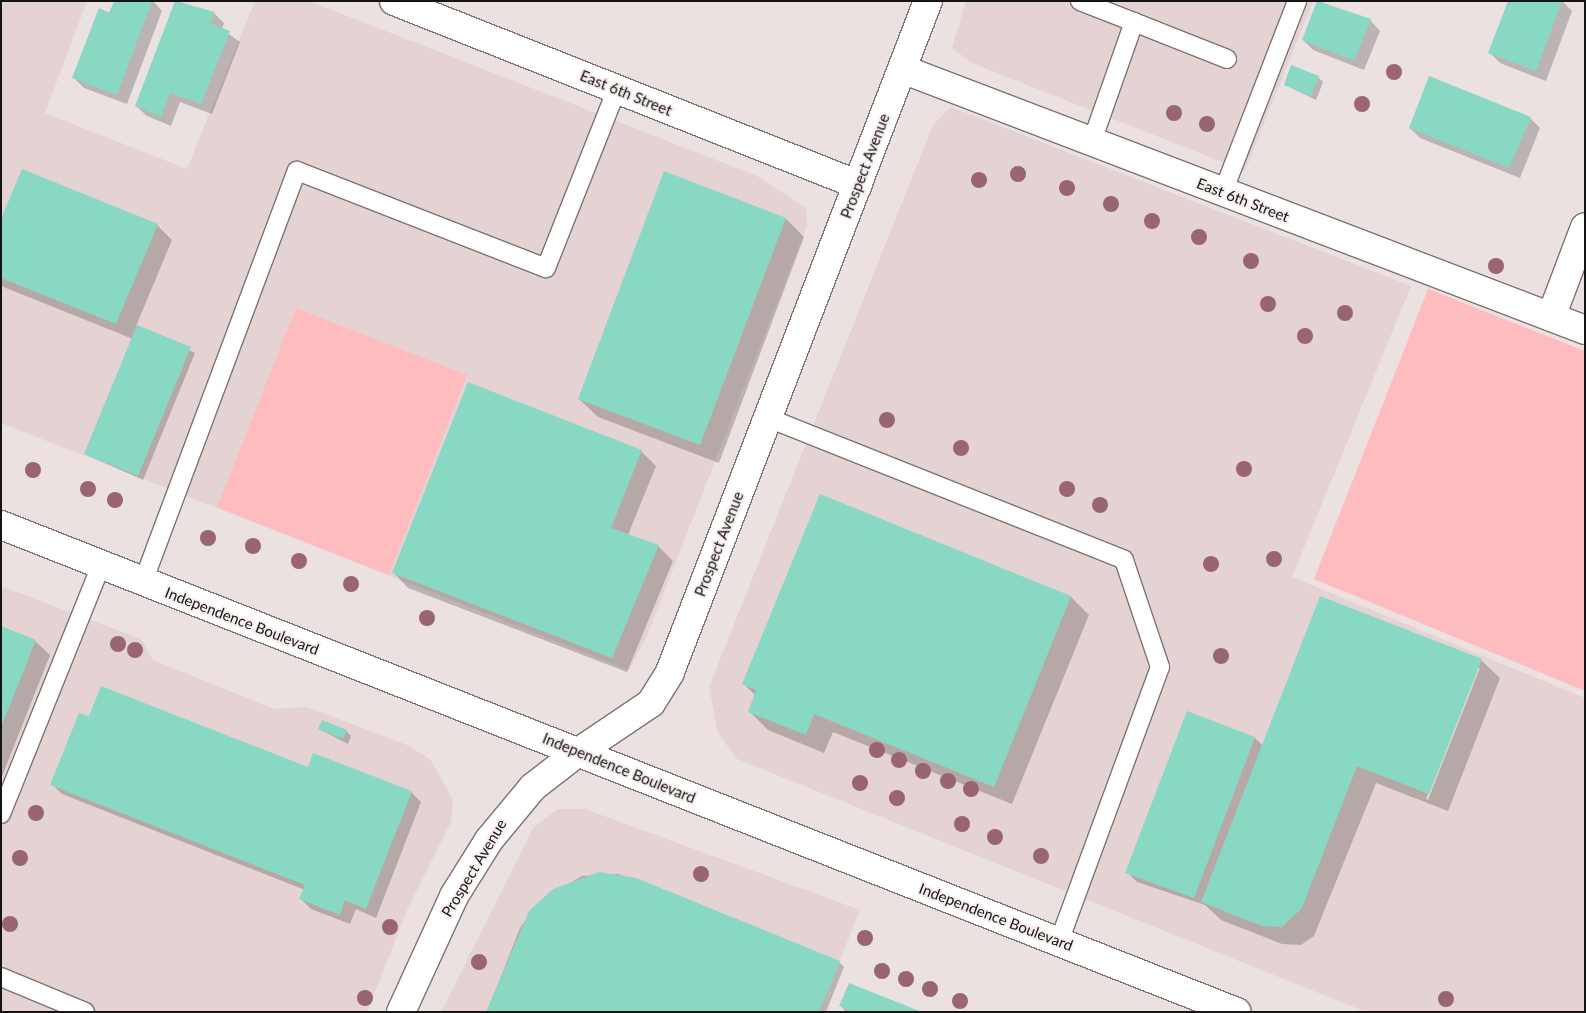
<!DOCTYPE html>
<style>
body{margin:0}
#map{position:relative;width:1586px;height:1013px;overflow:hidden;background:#ebe1e1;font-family:Lato,sans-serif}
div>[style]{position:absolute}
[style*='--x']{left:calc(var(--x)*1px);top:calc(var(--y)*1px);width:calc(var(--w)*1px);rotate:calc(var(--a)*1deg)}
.built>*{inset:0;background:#e5d2d2}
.green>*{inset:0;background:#febcbe}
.shadow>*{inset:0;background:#0003}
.building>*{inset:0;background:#88d8c4}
.roads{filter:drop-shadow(1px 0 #7d7373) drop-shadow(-1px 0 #7d7373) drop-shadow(0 1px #7d7373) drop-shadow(0 -1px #7d7373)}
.service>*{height:18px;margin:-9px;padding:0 9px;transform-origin:9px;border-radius:9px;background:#fff}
.minor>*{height:28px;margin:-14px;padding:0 14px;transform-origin:14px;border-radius:14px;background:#fff}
.secondary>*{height:28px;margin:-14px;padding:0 14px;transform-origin:14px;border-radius:14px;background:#fff}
.primary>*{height:28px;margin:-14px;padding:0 14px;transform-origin:14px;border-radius:14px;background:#fff}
.trees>*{width:16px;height:16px;margin:-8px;border-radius:50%;background:#986570}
span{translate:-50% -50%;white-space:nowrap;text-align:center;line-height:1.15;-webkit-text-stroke:4px #f9eeee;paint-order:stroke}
.street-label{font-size:15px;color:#161313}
.frame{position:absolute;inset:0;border:2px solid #161313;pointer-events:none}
</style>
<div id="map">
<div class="built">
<div style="clip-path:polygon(1px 1px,87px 1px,45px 113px,187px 169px,255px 1px,309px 1px,757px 176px,806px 208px,807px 226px,646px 638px,629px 670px,1px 423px)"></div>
<div style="clip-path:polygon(966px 1px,1313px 1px,1245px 171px,972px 63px,952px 48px)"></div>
<div style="clip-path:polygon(951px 107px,1411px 286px,1292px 577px,1585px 698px,1585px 1012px,1366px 1012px,737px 759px,718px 733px,709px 687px,933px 125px)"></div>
<div style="clip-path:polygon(1px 586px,141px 639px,153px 660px,274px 709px,307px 707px,407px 745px,430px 759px,453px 799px,451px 822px,408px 908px,367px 1012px,1px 1012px)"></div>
<div style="clip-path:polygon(558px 809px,585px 809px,860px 910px,819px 1012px,441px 1012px,533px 828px)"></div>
</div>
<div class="green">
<div style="clip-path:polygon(1428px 289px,1585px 351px,1585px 691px,1314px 579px)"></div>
<div style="clip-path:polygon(296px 308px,467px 375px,389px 575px,217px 507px)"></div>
</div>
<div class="shadow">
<div style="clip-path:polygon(115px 1px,153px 1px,162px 11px,127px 104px,84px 88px,74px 78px)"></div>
<div style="clip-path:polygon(177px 1px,214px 13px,224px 23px,222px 29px,240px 42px,212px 114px,180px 102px,171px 126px,147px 116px,136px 106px)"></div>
<div style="clip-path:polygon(1318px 1px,1370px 20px,1380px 31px,1364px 70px,1313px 50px,1303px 40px)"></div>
<div style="clip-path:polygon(1510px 1px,1562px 1px,1572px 11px,1546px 81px,1500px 63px,1490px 53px)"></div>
<div style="clip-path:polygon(1318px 77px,1323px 82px,1316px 100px,1285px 85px)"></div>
<div style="clip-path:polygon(1530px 118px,1540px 128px,1520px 178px,1420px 138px,1410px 128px)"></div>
<div style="clip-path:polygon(665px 173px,786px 219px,804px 237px,719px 463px,598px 417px,579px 399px)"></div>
<div style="clip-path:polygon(1px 223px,157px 225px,172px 240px,136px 326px,195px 353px,143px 480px,85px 454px,133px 339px,1px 286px)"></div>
<div style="clip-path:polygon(468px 384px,642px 452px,656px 466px,628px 535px,658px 546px,673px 561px,627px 672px,408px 588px,394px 573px)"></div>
<div style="clip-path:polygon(821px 496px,1071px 597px,1089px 615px,1012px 804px,833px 732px,824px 753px,768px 730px,749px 711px,756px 696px,744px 684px)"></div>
<div style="clip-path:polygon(1px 627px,35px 641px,50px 655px,1px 779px)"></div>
<div style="clip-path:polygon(evenodd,1481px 660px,1500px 678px,1448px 811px,1376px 783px,1314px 936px,1301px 945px,1282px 944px,1221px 920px,1205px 905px,1137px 882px,1127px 872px,1187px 713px,1255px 738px,1263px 746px,1481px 660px,1477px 668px,1480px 668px,1428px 800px,1426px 799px,1477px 668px)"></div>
<div style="clip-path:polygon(319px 729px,346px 731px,351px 736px,348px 744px)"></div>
<div style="clip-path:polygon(309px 769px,411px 792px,421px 802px,376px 918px,356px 909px,350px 924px,311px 909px,301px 899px,305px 890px,62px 794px,52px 784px)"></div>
<div style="clip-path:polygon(618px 874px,839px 962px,844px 967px,826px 1012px,487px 1012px,520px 928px,540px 901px,582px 876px)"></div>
<div style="clip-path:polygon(841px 1006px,919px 1012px,846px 1012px)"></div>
</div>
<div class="building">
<div style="clip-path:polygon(114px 1px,152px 1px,117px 95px,72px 78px,99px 8px,110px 13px)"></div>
<div style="clip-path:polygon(175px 1px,215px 12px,210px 23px,230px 31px,201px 104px,170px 93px,161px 117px,135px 106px)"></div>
<div style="clip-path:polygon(1317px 1px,1371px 19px,1354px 61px,1302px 40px)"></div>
<div style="clip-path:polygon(1508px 1px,1562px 1px,1536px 71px,1488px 53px)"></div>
<div style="clip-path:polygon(1291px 65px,1319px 76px,1311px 96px,1284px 85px)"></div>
<div style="clip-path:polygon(1429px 76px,1531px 117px,1509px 168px,1409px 128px)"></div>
<div style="clip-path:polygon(22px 169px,158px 224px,116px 324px,1px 278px,1px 219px)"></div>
<div style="clip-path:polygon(664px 171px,786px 218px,700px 445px,578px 399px)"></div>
<div style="clip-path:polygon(137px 325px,191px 347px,138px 476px,84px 454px)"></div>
<div style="clip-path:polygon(468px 382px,642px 450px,611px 528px,659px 545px,612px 658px,392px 573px)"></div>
<div style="clip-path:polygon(820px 494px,1071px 596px,994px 787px,814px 714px,806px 735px,748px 712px,756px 690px,742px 684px)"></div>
<div style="clip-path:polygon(1320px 596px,1482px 659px,1429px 794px,1357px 766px,1302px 908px,1282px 927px,1262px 926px,1201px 902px)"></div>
<div style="clip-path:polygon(1px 626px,36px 640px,1px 727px)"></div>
<div style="clip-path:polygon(101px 686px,308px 767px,313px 753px,412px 791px,366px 909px,345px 900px,340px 915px,299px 899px,305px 885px,50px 785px,79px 713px,89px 716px)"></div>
<div style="clip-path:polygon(1187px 711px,1255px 737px,1194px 898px,1125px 873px)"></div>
<div style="clip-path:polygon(322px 720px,347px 730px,343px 739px,318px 729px)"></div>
<div style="clip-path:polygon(599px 872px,636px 878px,840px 961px,819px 1012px,486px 1012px,529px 911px,553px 889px)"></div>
<div style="clip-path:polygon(849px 983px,922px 1012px,853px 1012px,839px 1006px)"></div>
</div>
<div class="roads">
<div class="service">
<div style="--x:1080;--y:1;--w:58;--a:21.3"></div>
<div style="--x:1134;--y:22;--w:126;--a:109.4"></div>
<div style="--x:1134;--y:22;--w:100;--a:21.7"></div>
<div style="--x:1223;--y:192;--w:205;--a:-68.8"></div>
<div style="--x:768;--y:418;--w:383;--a:21.7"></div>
<div style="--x:1124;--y:560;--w:113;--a:71.4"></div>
<div style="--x:1160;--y:667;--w:292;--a:110.2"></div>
<div style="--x:143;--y:582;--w:439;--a:-69.5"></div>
<div style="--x:297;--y:171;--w:267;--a:21.3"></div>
<div style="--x:546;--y:268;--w:193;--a:-68.4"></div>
<div style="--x:1;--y:814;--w:268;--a:-68.1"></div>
<div style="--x:1;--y:977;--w:91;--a:22.6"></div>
</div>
<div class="minor">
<div style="--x:394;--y:1;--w:499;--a:21.6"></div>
<div style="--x:902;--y:69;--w:731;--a:20.91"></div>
<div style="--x:1551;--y:317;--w:96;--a:-69.3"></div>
<div style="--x:401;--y:1012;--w:128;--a:-65.4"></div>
<div style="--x:454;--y:896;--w:66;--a:-58"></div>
<div style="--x:489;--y:840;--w:69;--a:-50.3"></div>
<div style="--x:533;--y:787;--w:56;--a:-37.7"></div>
</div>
<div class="secondary">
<div style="--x:577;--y:753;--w:89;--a:-34"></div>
<div style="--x:651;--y:703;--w:36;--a:-58"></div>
<div style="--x:670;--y:672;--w:719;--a:-68.97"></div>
</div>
<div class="primary">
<div style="--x:1;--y:525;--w:1328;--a:21.51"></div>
</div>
</div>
<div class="trees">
<div style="left:1394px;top:72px"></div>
<div style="left:1362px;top:104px"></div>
<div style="left:1174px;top:113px"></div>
<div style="left:1207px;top:124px"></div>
<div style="left:1018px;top:174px"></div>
<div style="left:979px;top:180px"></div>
<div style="left:1067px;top:188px"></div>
<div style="left:1111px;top:204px"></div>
<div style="left:1152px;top:221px"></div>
<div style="left:1199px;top:237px"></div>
<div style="left:1251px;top:261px"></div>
<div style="left:1496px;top:266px"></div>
<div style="left:1268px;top:304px"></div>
<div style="left:1345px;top:313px"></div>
<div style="left:1305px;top:336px"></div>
<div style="left:887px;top:420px"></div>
<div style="left:961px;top:448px"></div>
<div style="left:1244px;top:469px"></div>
<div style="left:33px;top:470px"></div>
<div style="left:88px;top:489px"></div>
<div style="left:1067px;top:489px"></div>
<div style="left:115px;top:500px"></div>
<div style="left:1100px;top:505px"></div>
<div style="left:208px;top:538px"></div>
<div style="left:253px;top:546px"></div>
<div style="left:1274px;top:559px"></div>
<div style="left:299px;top:561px"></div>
<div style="left:1211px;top:564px"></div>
<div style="left:351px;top:584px"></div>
<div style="left:427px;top:618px"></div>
<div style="left:118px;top:644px"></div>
<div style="left:135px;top:650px"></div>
<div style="left:1221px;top:656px"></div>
<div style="left:877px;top:750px"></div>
<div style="left:899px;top:760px"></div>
<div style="left:923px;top:771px"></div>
<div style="left:948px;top:781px"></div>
<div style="left:860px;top:783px"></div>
<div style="left:971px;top:789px"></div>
<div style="left:897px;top:798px"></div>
<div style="left:36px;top:813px"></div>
<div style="left:962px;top:824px"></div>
<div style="left:995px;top:837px"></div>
<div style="left:1041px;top:856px"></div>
<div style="left:20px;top:858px"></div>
<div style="left:701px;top:874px"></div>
<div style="left:10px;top:924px"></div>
<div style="left:390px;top:927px"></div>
<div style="left:865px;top:938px"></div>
<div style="left:479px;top:962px"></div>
<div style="left:882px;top:971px"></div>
<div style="left:906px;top:979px"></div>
<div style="left:930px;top:989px"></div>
<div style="left:365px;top:998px"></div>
<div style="left:1446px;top:999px"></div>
<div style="left:960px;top:1001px"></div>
</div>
<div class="street-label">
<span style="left:626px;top:93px;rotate:22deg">East 6th Street</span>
<span style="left:865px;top:166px;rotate:-69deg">Prospect Avenue</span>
<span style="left:1243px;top:200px;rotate:21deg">East 6th Street</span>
<span style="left:719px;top:544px;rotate:-69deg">Prospect Avenue</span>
<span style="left:242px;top:621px;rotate:21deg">Independence Boulevard</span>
<span style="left:619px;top:768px;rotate:22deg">Independence Boulevard</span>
<span style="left:474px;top:868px;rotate:-59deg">Prospect Avenue</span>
<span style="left:996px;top:917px;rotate:21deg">Independence Boulevard</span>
</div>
<div class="frame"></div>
</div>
